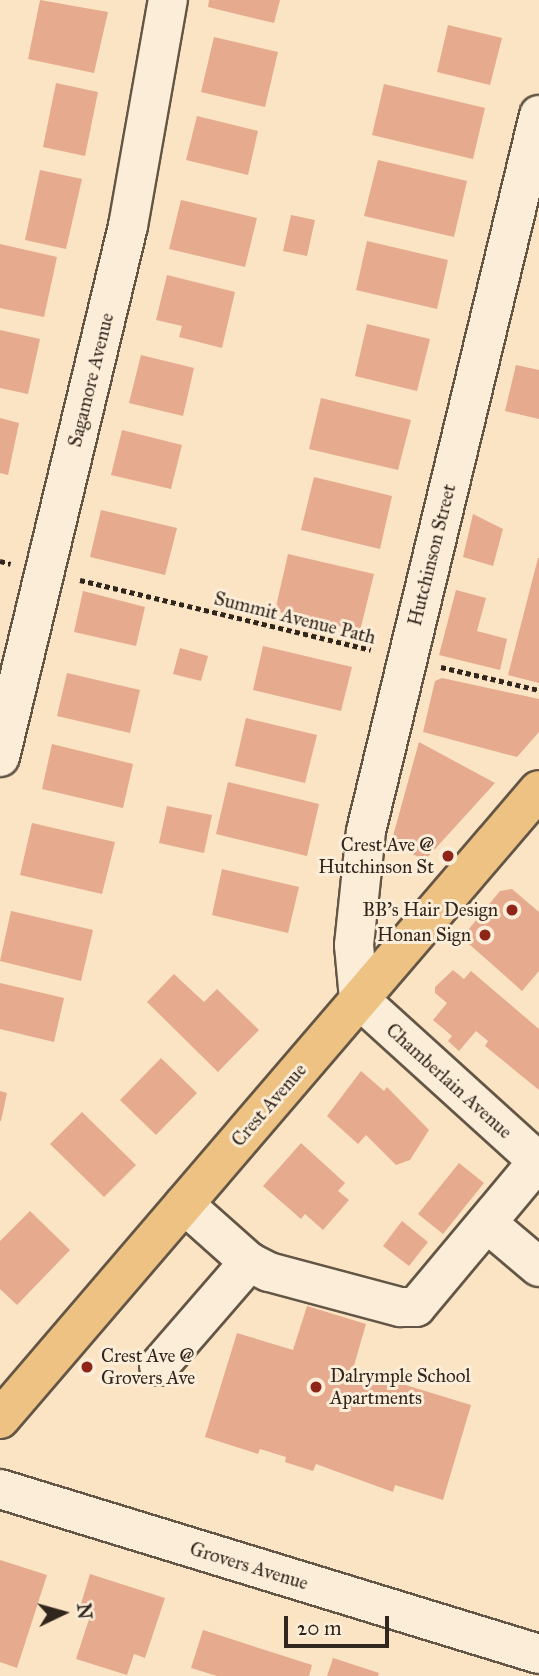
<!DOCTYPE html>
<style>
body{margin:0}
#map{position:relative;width:539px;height:1676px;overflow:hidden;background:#fbe4c3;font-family:"IM FELL Great Primer",serif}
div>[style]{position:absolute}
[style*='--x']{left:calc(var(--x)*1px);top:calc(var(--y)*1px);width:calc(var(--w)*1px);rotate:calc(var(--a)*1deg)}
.building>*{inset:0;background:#e6aa8e}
.path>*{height:4.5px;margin-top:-2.25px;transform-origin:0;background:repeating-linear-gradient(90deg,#31261d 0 5px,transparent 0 8.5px)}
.roads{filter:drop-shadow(2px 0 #645646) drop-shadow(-2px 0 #645646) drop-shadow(0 2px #645646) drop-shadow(0 -2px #645646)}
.minor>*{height:38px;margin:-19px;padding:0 19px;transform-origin:19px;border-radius:19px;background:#fcedd8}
.major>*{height:38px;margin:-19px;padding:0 19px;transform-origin:19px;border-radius:19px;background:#eec282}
.dots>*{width:19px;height:19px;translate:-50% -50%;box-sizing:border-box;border:4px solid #fcedd8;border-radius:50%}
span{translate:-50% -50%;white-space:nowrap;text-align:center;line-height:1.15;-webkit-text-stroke:6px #fcedd8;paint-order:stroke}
.street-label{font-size:19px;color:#31261d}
.poi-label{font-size:19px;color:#31261d}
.right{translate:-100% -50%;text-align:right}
.left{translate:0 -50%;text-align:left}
.north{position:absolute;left:28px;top:1578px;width:70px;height:70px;-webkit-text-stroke:5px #fcedd8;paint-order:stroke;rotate:85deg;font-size:19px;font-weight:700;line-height:28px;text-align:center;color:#31261d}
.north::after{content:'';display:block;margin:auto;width:24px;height:32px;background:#31261d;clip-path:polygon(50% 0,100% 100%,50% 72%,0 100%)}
.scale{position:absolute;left:284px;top:1616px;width:105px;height:32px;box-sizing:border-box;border:4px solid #31261d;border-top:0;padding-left:9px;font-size:21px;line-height:24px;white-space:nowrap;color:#31261d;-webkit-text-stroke:5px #fcedd8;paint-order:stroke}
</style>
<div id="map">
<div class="building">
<div style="clip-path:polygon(40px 0,108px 12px,94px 73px,28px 59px)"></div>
<div style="clip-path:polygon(209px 0,280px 0,274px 23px,208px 7px)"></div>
<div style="clip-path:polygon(448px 25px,502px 38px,490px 85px,437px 72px)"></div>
<div style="clip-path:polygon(214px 37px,278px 52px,265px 107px,201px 92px)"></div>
<div style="clip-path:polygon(56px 83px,98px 92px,85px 156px,43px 147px)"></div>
<div style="clip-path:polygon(384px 84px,485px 108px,473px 159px,372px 135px)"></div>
<div style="clip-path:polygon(197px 116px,258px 131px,248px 175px,186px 160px)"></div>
<div style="clip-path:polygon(378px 160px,467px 181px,454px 237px,364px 216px)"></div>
<div style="clip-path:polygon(40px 170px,82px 179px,66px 249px,25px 240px)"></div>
<div style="clip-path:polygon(181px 200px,257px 218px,245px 267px,169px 249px)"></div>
<div style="clip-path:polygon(291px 215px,315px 220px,307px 256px,283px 251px)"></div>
<div style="clip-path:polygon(367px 241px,448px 260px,437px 309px,356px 290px)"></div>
<div style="clip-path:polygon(0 244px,57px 257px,44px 317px,0 308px)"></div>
<div style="clip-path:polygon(167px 275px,235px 292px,222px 348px,179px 337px,182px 326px,156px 320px)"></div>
<div style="clip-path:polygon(367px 324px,430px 339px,417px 391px,355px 376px)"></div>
<div style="clip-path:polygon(0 330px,40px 339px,28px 394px,0 388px)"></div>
<div style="clip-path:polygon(141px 355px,194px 368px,183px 416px,129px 403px)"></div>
<div style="clip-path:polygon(516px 365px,539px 370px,539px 419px,505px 411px)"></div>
<div style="clip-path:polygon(321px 398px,411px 420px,398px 470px,309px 449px)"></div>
<div style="clip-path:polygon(0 418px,19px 423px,8px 475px,0 473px)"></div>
<div style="clip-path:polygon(122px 430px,182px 445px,171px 489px,111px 475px)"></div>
<div style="clip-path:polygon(314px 477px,392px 496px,380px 549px,301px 530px)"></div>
<div style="clip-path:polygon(101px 510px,177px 528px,165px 575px,90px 557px)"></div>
<div style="clip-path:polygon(473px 514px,503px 529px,493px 566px,463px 557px)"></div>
<div style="clip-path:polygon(288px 554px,374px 574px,360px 631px,275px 611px)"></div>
<div style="clip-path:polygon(538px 558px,539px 558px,539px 683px,508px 675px)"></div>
<div style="clip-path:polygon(456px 590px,486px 598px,477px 631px,507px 639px,500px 670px,439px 655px)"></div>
<div style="clip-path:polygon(83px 591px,145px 607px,136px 646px,74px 632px)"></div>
<div style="clip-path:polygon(263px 646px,352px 667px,341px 711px,253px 690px)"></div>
<div style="clip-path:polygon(180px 648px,208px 656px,201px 681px,173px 674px)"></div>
<div style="clip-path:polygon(67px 673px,140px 690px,130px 733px,57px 716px)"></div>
<div style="clip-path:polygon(442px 678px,539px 699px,539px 732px,517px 757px,423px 732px,435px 681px)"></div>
<div style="clip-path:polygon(246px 718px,317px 735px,305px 783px,235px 766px)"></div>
<div style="clip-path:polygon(419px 742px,495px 783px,425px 860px,393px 845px,393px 836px)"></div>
<div style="clip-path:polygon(52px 744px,133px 764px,123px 808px,42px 789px)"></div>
<div style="clip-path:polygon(228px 782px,319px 804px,307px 856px,216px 834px)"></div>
<div style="clip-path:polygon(167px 806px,212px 815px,204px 853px,159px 843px)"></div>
<div style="clip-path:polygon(32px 823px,115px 842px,102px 894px,20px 875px)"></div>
<div style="clip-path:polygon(222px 869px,299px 887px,288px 933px,212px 915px)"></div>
<div style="clip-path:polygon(512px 889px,539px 912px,539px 971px,522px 991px,469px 944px,468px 930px,500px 891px)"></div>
<div style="clip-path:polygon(11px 911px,93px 930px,81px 981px,0 961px)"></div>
<div style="clip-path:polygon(453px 970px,464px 979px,471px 971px,539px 1029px,539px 1090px,485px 1046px,488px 1041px,476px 1031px,459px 1051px,448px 1041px,452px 1036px,433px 1020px,447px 1003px,435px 993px,435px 987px)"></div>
<div style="clip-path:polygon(174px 974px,204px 1002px,217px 989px,259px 1030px,218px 1072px,147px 1002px)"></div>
<div style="clip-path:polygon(0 983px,64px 998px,54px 1042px,0 1029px)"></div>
<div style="clip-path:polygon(161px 1058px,197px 1093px,156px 1135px,120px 1100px)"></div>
<div style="clip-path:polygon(361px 1071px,384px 1091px,387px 1087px,429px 1130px,410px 1160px,396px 1165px,366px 1135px,358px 1144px,327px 1116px)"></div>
<div style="clip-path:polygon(0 1091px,7px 1093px,1px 1121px,0 1121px)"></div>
<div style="clip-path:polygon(82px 1112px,136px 1165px,104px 1197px,50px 1144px)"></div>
<div style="clip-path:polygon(301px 1143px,345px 1183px,338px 1191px,349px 1200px,323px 1230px,305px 1214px,301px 1219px,263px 1186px)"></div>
<div style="clip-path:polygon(459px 1163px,484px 1183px,443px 1234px,418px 1214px)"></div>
<div style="clip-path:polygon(30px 1211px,70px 1250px,17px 1305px,0 1289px,0 1241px)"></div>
<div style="clip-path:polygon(402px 1221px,428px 1242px,409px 1266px,383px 1246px)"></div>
<div style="clip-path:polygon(307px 1306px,366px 1324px,353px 1369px,471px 1405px,443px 1500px,395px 1485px,393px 1492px,316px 1464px,313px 1471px,285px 1462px,286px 1457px,260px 1449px,258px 1454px,205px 1437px,237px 1333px,293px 1350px)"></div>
<div style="clip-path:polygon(0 1560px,47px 1575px,17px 1668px,0 1662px)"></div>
<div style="clip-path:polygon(90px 1574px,165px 1598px,145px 1658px,134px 1654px,127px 1675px,76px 1659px,92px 1610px,80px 1607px)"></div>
<div style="clip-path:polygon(203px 1630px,312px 1665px,309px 1676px,217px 1676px,191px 1668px)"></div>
<div style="clip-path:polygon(333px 1658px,379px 1673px,378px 1676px,327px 1676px)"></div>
</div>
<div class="path">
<div style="--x:0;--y:561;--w:11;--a:15"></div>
<div style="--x:80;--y:580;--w:299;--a:13.5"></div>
<div style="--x:441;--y:667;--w:101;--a:13.2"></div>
</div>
<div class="roads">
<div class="minor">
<div style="--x:539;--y:115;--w:737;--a:103.58"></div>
<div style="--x:366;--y:831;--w:115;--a:96"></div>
<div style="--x:354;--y:945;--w:54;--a:84.7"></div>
<div style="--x:359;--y:999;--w:243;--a:42.2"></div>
<div style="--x:0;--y:757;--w:546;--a:-76.45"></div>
<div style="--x:128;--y:226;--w:230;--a:-80"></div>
<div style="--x:487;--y:1223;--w:68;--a:40.2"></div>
<div style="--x:249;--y:1262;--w:22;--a:27"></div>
<div style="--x:269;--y:1272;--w:136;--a:15"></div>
<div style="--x:400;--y:1307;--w:16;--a:0"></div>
<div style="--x:416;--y:1307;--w:190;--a:-50.1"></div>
<div style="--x:159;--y:1366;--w:138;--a:-49.1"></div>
<div style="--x:249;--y:1262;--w:87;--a:-138.3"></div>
<div style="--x:0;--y:1489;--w:564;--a:17.02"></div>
</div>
<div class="major">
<div style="--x:0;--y:1419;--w:828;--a:-49.41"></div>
</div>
</div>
<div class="dots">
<div style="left:448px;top:856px;background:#8f2418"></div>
<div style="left:512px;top:910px;background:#8f2418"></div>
<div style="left:485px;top:935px;background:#8f2418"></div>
<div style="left:87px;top:1367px;background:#8f2418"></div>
<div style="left:316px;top:1387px;background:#8f2418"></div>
</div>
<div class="street-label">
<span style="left:91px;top:380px;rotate:-76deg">Sagamore Avenue</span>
<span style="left:432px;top:555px;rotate:-76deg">Hutchinson Street</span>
<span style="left:295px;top:618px;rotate:14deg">Summit Avenue Path</span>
<span style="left:449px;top:1081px;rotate:42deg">Chamberlain Avenue</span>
<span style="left:269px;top:1105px;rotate:-49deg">Crest Avenue</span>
<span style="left:249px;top:1566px;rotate:17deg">Grovers Avenue</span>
</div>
<div class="poi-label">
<span class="right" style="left:434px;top:856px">Crest Ave @<br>Hutchinson St</span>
<span class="right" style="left:498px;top:910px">BB's Hair Design</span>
<span class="right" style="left:471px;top:935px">Honan Sign</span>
<span class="left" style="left:101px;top:1367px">Crest Ave @<br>Grovers Ave</span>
<span class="left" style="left:330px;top:1387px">Dalrymple School<br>Apartments</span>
</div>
<div class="north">N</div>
<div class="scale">20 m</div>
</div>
